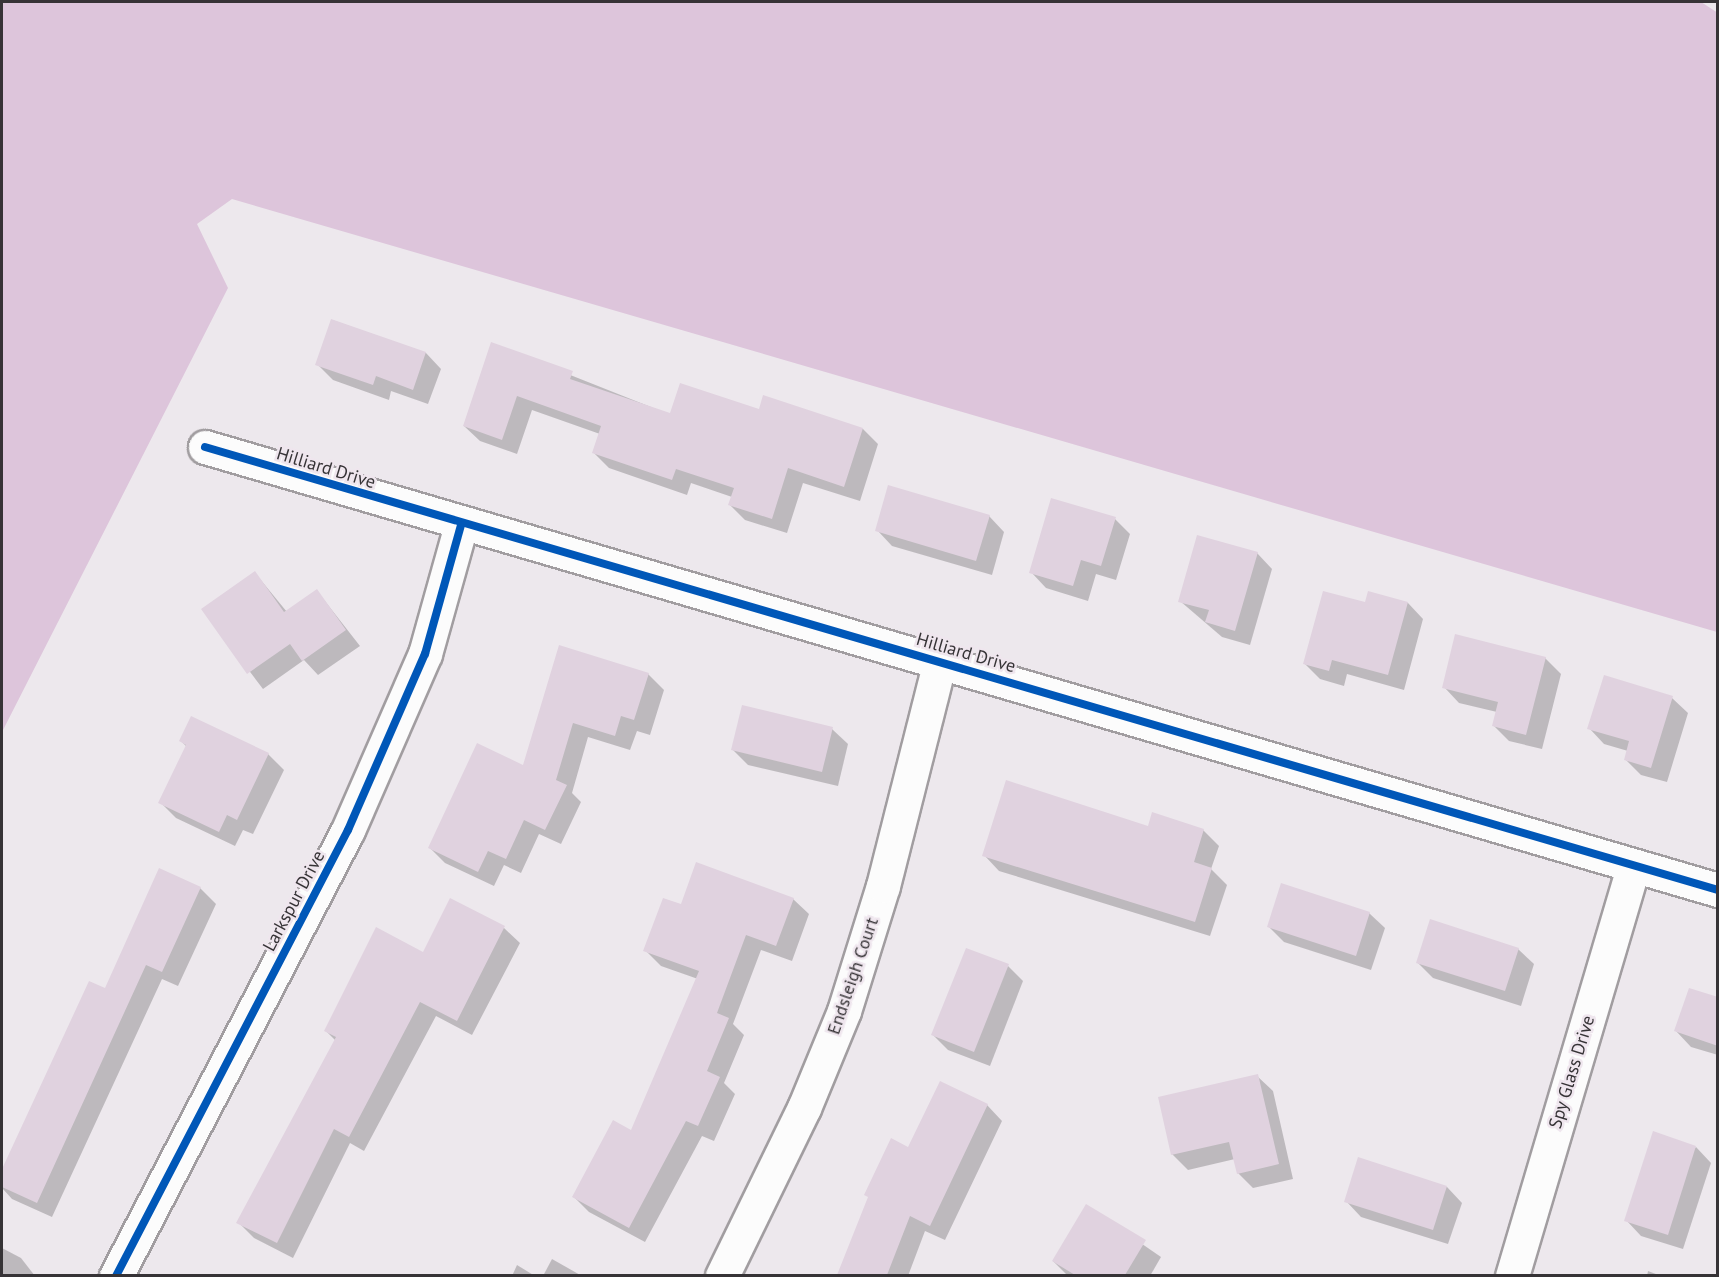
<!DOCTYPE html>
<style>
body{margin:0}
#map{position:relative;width:1719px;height:1277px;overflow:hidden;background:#ede8ed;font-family:"PT Sans",sans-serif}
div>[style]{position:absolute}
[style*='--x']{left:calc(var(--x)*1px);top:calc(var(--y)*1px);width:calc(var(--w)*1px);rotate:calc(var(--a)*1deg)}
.green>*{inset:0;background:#ddc5db}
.shadow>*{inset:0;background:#0003}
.building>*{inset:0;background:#e0d2df}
.roads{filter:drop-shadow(2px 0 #a19da0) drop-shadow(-2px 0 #a19da0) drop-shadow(0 2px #a19da0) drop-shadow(0 -2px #a19da0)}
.street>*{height:33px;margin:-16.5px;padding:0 16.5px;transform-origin:16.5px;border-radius:16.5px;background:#fcfcfc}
.secondary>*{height:33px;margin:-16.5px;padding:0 16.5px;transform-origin:16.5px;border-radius:16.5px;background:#fcfcfc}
.cycleway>*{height:8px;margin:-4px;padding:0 4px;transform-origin:4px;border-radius:4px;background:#0057b8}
span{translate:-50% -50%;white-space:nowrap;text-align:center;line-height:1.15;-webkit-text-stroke:5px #efe6ee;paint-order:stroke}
.street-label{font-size:18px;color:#363336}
.frame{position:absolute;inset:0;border:3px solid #363336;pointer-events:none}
</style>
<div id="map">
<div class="green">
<div style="clip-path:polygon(2px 2px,1701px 2px,1718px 13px,1717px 632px,232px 199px,197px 224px,228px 288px,2px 732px)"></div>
</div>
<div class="shadow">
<div style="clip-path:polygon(332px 320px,426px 353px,441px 369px,428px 404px,391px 391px,389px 400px,333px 380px,317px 364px)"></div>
<div style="clip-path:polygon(492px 344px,671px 415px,760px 411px,863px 429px,878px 444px,860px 501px,803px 483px,787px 533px,745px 520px,730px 505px,732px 497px,691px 483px,687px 495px,609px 468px,594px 453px,600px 434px,532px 410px,517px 454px,480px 441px,464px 426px)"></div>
<div style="clip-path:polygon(989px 516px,1004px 532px,992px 575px,892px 546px,877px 530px)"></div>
<div style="clip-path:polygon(1115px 519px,1130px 534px,1116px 580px,1096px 574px,1088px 601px,1046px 588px,1031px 572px)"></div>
<div style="clip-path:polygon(1257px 553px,1272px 569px,1250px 645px,1222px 637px,1180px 601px)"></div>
<div style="clip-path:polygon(255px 573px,287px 612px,317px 591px,360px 646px,318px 675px,304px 660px,263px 689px,203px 610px)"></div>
<div style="clip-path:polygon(1369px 593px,1408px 603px,1423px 619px,1404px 690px,1347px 674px,1344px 686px,1320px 679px,1304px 663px,1366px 604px)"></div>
<div style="clip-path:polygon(560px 647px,648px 674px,664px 690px,650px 735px,637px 731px,630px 750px,588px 737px,572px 793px,581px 802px,561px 844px,539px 834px,521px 873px,504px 865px,494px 886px,445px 863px,430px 848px,524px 767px)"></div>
<div style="clip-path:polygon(1545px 658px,1561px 674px,1542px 749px,1509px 741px,1493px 725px,1497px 712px,1459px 703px,1444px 687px)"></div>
<div style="clip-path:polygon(1672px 698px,1688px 713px,1667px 782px,1641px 775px,1625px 759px,1628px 751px,1604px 744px,1589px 728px)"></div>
<div style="clip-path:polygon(192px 718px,268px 754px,284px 770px,253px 834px,243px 830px,235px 846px,176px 818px,160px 802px,187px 747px,181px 741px)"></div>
<div style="clip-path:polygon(832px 729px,848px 744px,838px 786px,748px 765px,733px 750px)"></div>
<div style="clip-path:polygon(1149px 827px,1203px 830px,1219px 846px,1211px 869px,1227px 885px,1210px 936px,999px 871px,984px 855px)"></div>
<div style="clip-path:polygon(200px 888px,216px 904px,178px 986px,162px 979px,52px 1217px,12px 1199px,2px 1188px,2px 1173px,90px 982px,105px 990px)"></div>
<div style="clip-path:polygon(793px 899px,809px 914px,792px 961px,761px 950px,733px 1024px,744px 1035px,724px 1083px,735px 1094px,714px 1141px,702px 1136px,645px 1242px,589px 1212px,574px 1197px,631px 1132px,698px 979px,661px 966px,645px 950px,682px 906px)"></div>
<div style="clip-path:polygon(451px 900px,504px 928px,520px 943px,472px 1035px,436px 1016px,364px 1151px,350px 1143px,293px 1258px,254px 1238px,238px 1222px,336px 1041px,326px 1031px,424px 954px)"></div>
<div style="clip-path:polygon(1369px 913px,1385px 928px,1371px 970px,1284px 942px,1269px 927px)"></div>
<div style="clip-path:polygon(1518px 949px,1534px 964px,1521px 1006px,1433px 978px,1418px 963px)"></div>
<div style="clip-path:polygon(1008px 966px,1023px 981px,990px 1066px,948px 1050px,933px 1035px)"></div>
<div style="clip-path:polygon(1718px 999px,1718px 1055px,1691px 1047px,1676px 1031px)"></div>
<div style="clip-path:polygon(1257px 1076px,1273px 1091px,1293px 1179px,1253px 1188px,1238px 1173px,1235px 1159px,1188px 1170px,1172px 1154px)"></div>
<div style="clip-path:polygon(987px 1105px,1002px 1121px,945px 1240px,925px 1231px,908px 1276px,839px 1276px,869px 1198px,909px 1149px)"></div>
<div style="clip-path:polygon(1696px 1147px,1711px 1163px,1683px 1249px,1641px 1236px,1626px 1220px)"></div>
<div style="clip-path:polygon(1447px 1187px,1462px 1203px,1448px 1244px,1361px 1217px,1346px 1201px)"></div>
<div style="clip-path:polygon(1087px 1206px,1161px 1257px,1150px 1276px,1068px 1276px,1053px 1261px)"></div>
<div style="clip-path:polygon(2px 1248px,21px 1258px,35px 1276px,2px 1276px)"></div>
<div style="clip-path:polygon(552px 1259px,582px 1276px,543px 1276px)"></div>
<div style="clip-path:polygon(517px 1265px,535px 1276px,512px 1276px)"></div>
<div style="clip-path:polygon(1648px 1271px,1661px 1276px,1647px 1276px)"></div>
</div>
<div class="building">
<div style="clip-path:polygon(331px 319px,426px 352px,413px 390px,376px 376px,373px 385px,315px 365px)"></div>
<div style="clip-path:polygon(491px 342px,573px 371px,570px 379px,670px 413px,680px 383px,759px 409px,763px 395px,863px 428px,844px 487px,788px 468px,772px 519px,728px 505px,734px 488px,676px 469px,672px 480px,592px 453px,601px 426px,517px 396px,502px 440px,463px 426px)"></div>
<div style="clip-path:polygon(888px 485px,990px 515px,976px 561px,875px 531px)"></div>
<div style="clip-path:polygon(1051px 498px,1116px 517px,1101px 566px,1081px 560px,1073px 586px,1029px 573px)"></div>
<div style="clip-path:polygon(1197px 535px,1258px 552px,1235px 631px,1205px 622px,1209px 610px,1178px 602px)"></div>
<div style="clip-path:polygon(255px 571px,284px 612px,317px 589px,346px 630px,302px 661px,290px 644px,247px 674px,201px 609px)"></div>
<div style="clip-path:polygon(1323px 591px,1365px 602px,1368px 591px,1408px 602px,1388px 675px,1332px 660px,1329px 671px,1303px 664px)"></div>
<div style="clip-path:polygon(1455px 634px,1546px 657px,1526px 735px,1492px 726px,1498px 702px,1442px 688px)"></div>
<div style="clip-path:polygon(559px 645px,649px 673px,634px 720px,621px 716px,615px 736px,573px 723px,556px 780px,567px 785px,545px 830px,524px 820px,506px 859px,488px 851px,478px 872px,428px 848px,477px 743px,523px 765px)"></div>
<div style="clip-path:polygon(1604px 675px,1673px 696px,1651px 768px,1624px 760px,1629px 741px,1587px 729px)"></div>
<div style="clip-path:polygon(742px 705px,833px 727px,822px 772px,731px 750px)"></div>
<div style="clip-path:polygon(191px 716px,269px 753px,237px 820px,227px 815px,219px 832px,158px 803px,186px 745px,179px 741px)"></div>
<div style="clip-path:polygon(1006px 780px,1148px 826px,1152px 812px,1204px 829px,1194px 862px,1212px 868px,1195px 922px,982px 856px)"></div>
<div style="clip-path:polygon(696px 862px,794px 898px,776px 946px,746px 935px,717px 1013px,729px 1018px,707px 1071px,720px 1077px,698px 1126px,686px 1121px,629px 1228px,572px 1197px,613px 1120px,631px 1130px,699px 971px,643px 951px,663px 898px,681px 904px)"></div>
<div style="clip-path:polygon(159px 868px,201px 887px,162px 972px,146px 965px,37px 1203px,2px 1187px,2px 1169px,89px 981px,105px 988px)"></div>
<div style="clip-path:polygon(1281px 883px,1370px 912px,1356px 956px,1267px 927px)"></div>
<div style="clip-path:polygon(450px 898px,505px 926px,457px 1021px,420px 1002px,349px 1137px,334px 1129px,277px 1243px,236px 1223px,336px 1037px,324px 1031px,376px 927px,423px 952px)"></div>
<div style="clip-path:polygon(1430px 919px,1519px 948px,1505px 991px,1416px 963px)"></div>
<div style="clip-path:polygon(966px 948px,1009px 964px,974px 1052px,931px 1035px)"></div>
<div style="clip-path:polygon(1689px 988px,1718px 997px,1718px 1046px,1674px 1031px)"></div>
<div style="clip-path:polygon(1258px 1074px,1279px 1164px,1237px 1174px,1229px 1142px,1171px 1155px,1158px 1097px)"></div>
<div style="clip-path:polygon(940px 1081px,988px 1104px,930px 1226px,910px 1216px,887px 1275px,837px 1275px,868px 1197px,864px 1195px,891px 1138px,908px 1147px)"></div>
<div style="clip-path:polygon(1653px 1131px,1696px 1146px,1668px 1235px,1624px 1221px)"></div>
<div style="clip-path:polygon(1358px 1157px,1447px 1186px,1433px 1230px,1344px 1202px)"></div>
<div style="clip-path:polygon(1086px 1204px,1146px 1240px,1125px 1275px,1075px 1275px,1052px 1261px)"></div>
</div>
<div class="roads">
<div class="street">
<div style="--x:116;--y:1276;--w:503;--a:-62.52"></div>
<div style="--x:348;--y:830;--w:192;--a:-66.4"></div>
<div style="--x:425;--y:654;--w:134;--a:-74.4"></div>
<div style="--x:722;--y:1276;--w:187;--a:-64"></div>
<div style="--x:804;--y:1108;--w:105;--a:-67.6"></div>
<div style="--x:844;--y:1011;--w:131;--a:-72.7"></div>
<div style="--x:883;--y:886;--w:232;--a:-75.8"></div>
<div style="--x:1512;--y:1276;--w:426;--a:-73.5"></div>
</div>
<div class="secondary">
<div style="--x:205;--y:447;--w:1577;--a:16.32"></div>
</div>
</div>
<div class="cycleway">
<div style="--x:205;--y:447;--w:1577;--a:16.32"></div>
<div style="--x:116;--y:1276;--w:503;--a:-62.52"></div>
<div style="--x:348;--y:830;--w:192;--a:-66.4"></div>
<div style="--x:425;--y:654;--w:134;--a:-74.4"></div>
</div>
<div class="street-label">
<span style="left:326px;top:468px;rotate:17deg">Hilliard Drive</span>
<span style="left:966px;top:653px;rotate:16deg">Hilliard Drive</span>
<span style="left:294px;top:901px;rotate:-62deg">Larkspur Drive</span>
<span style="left:853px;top:976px;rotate:-71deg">Endsleigh Court</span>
<span style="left:1572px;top:1072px;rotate:-73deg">Spy Glass Drive</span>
</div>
<div class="frame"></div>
</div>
